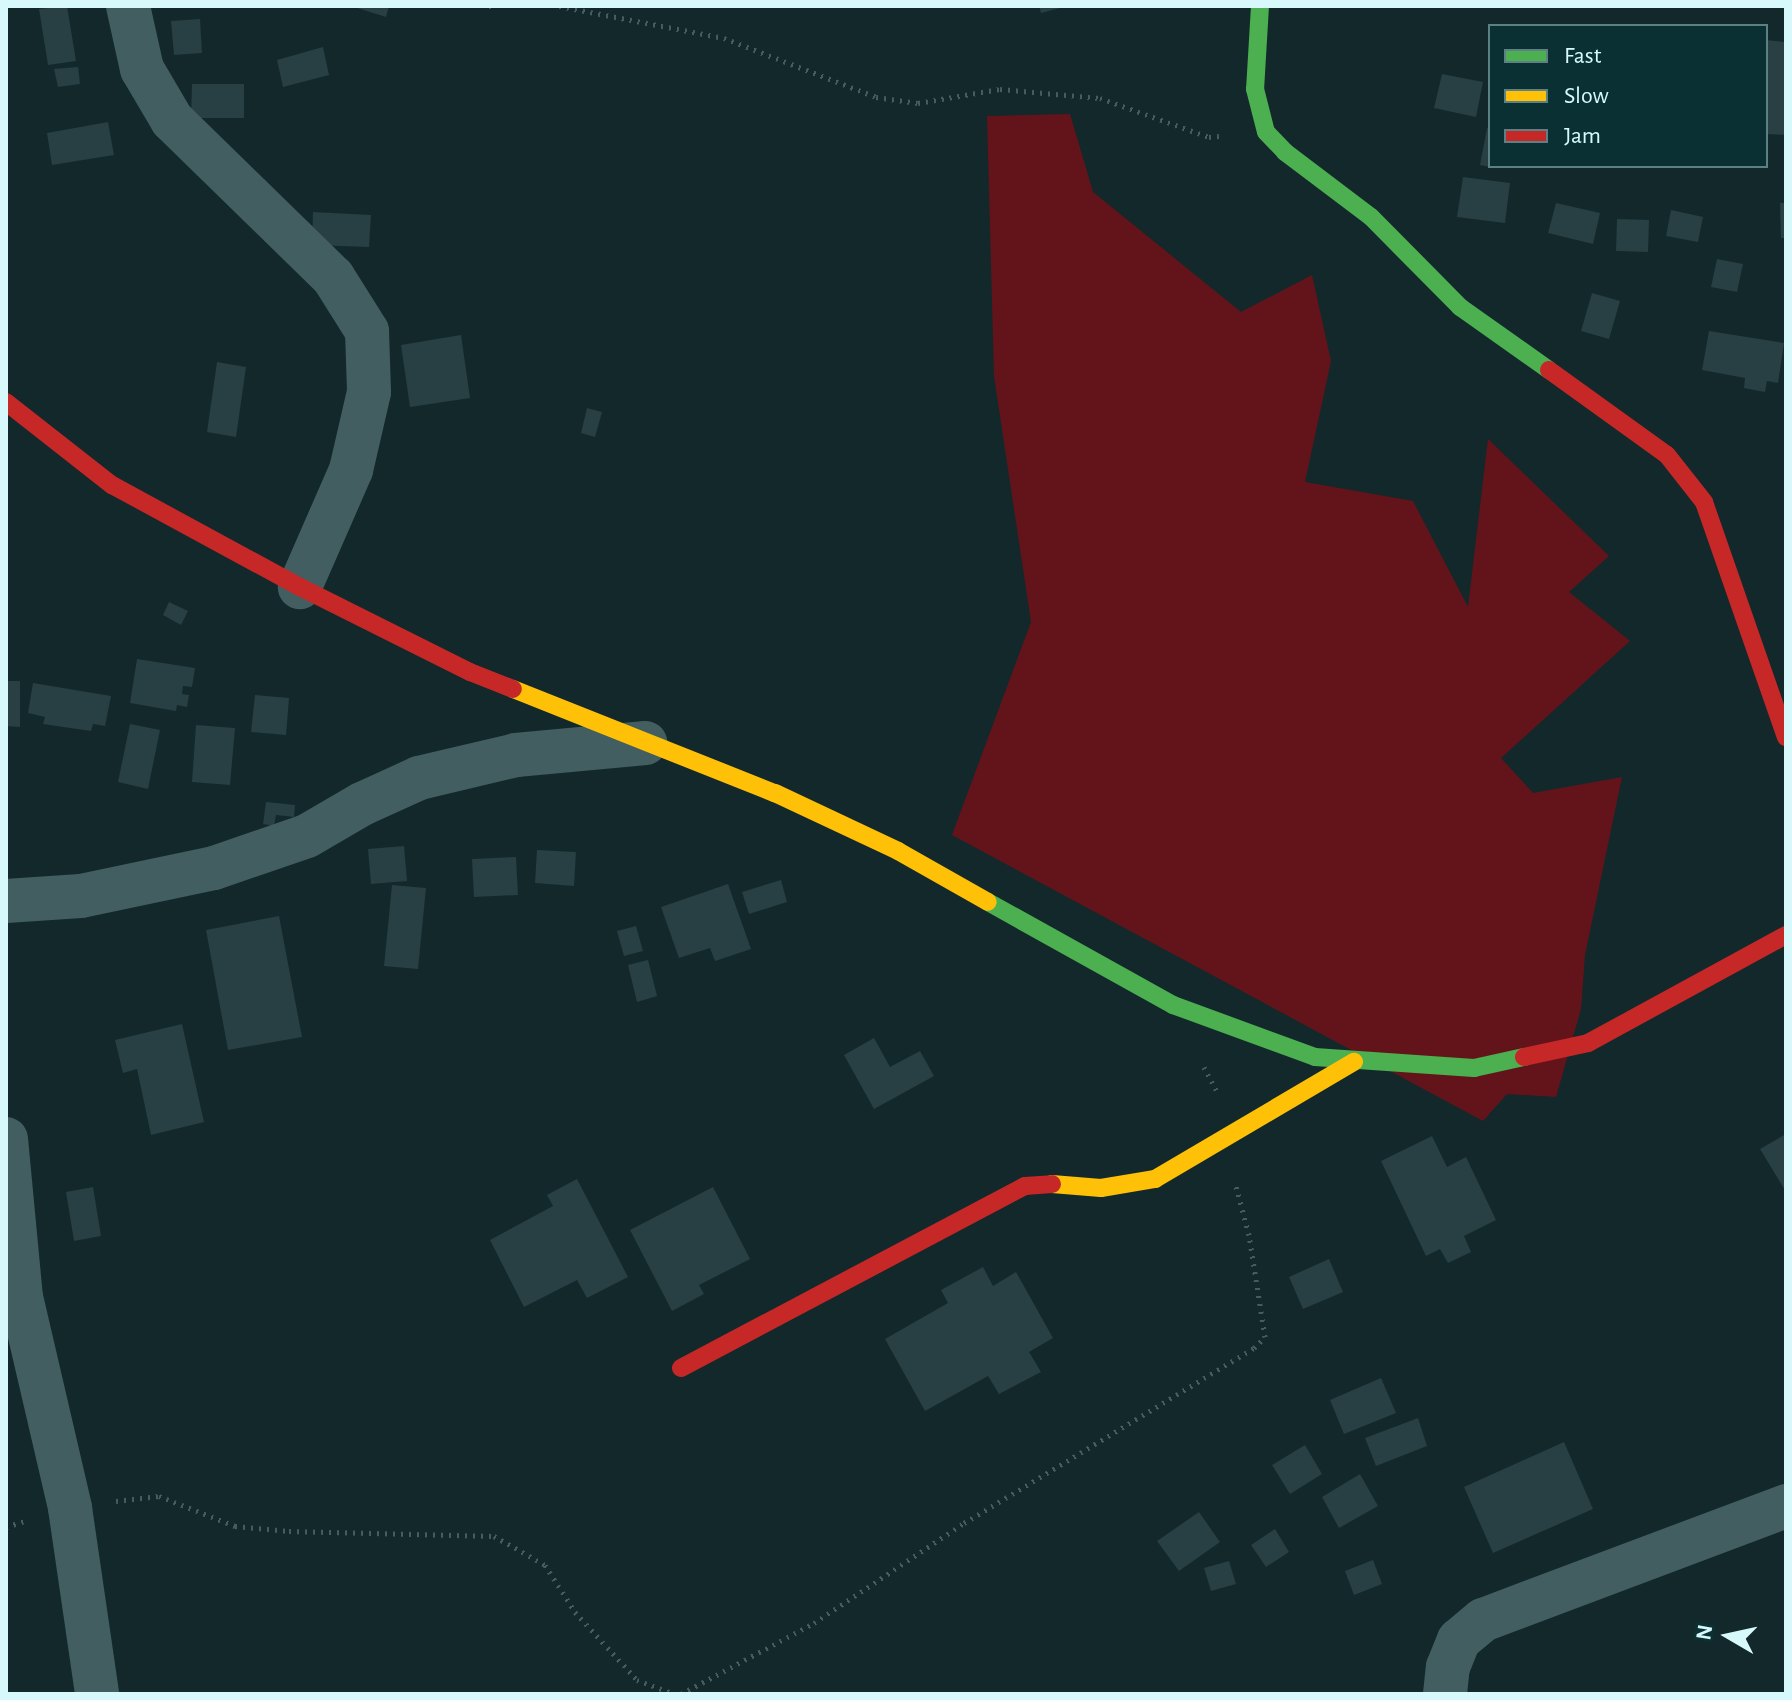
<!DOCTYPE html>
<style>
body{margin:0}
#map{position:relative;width:1792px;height:1700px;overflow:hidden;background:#13282a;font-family:"Alegreya Sans",sans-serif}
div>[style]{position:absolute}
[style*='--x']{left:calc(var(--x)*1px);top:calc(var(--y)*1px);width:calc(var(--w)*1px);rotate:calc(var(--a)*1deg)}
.green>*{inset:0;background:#63141a}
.building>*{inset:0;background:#283f43}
.path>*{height:5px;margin-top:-2.5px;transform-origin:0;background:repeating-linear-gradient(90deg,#465d5f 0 2px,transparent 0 8px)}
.street>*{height:44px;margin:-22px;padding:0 22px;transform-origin:22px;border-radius:22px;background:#425e60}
.fast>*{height:18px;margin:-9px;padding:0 9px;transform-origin:9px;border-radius:9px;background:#4caf50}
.slow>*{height:18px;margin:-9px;padding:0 9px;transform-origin:9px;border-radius:9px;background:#ffc107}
.jam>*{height:18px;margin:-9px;padding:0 9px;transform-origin:9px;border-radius:9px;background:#c62828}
span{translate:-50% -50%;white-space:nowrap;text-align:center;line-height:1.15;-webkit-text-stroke:6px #0a3033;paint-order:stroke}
.frame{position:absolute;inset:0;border:8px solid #d8f9fc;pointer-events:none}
.legend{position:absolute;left:1488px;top:24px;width:280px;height:144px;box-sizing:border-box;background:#0a3033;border:2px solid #5c8083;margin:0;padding:10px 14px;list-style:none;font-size:24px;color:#d8f9fc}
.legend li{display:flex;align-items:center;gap:16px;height:40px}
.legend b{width:40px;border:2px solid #5c8083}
.north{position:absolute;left:1688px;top:1596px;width:80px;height:80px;-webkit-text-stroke:6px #0a3033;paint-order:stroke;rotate:279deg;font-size:22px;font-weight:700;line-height:32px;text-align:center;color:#d8f9fc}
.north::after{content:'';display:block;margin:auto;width:28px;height:36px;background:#d8f9fc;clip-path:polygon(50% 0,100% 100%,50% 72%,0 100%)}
</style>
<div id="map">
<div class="green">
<div style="clip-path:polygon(1070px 114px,1093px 192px,1241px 312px,1312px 275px,1331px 361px,1305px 482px,1413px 501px,1468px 607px,1488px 439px,1609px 556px,1569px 592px,1630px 641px,1501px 758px,1533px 793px,1622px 777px,1585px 955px,1581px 1009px,1556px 1097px,1507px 1094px,1483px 1121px,952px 835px,1031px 622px,994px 376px,987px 116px)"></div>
</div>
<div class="building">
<div style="clip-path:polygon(67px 6px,76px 61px,48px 65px,39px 9px)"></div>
<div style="clip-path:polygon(351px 6px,389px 6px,386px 17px)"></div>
<div style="clip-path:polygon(1039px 6px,1064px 6px,1064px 7px,1041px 13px)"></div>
<div style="clip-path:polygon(200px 19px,202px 53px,174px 55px,171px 21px)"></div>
<div style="clip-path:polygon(1766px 40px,1786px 42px,1786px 135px,1766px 134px)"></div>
<div style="clip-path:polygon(323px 47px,329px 75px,283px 87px,277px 60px)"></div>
<div style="clip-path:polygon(78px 67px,80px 84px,58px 87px,54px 69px)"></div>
<div style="clip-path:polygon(1442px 74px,1483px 82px,1476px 117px,1434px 108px)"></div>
<div style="clip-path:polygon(192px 84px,244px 84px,244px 118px,191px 118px)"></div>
<div style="clip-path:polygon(108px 122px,114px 155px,52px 165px,47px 133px)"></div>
<div style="clip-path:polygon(1487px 128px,1490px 129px,1490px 167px,1480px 165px)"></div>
<div style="clip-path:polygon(1463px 177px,1510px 183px,1505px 223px,1457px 217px)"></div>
<div style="clip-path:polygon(1556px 203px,1600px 213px,1593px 244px,1548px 233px)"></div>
<div style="clip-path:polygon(1780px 203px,1786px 203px,1786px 238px,1781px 238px)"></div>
<div style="clip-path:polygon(1671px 210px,1703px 217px,1698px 242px,1666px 236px)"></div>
<div style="clip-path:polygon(313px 212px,371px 215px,369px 247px,312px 245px)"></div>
<div style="clip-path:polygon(1617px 219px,1649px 220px,1648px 252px,1616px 251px)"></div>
<div style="clip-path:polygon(1717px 259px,1743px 264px,1737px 292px,1711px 287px)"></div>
<div style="clip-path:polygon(1592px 293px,1620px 301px,1609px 339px,1581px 331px)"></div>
<div style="clip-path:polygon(1709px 331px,1784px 343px,1778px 383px,1767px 381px,1765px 392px,1744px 388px,1745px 378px,1702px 370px)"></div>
<div style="clip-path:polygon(461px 335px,470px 398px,410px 407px,401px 345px)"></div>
<div style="clip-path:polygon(217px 362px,246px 367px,236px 437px,207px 432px)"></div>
<div style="clip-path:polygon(587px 408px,602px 412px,595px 437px,581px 433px)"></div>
<div style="clip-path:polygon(169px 602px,188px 611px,181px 625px,163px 615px)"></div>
<div style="clip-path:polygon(137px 659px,195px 668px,192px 687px,183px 686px,182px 694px,189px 695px,187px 707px,177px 705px,176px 711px,130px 703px)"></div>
<div style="clip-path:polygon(6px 681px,20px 681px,20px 727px,6px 726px)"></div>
<div style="clip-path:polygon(33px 683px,111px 696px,105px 726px,93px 724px,91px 731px,43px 724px,45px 717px,28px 713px)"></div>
<div style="clip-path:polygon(255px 695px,289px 698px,286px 735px,251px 732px)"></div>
<div style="clip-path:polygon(130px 724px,160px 730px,148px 789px,118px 782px)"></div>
<div style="clip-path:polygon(196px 725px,235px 728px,230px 785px,192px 782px)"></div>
<div style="clip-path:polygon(266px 802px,295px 805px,294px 817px,276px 815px,274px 826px,263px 824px)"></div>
<div style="clip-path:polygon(404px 846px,407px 881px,371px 884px,368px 849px)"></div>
<div style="clip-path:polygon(537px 850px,576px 852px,574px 886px,535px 883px)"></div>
<div style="clip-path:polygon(516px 857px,518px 895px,474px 897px,472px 859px)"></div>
<div style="clip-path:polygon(781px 880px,787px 902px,749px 914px,742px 892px)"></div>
<div style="clip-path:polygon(728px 884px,751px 949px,715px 961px,710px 948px,679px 958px,661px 907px)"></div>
<div style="clip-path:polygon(392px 885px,426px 888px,418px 969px,384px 966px)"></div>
<div style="clip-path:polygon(279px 916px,302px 1037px,228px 1050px,206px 930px)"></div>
<div style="clip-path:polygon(636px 926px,643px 951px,624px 956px,617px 931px)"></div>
<div style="clip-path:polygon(648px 960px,657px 996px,637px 1002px,628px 965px)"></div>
<div style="clip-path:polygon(182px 1024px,204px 1122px,151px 1135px,137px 1069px,123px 1073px,115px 1040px)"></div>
<div style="clip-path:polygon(874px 1038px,890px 1067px,920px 1051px,934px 1076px,874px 1109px,844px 1055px)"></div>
<div style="clip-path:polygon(1786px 1134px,1786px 1192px,1760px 1149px)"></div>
<div style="clip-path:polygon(1432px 1136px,1447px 1167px,1466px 1157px,1496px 1220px,1464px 1236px,1471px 1252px,1448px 1263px,1440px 1249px,1426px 1256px,1381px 1161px)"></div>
<div style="clip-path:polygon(577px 1179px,628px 1277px,587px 1298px,577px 1280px,524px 1307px,490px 1240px,553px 1206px,547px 1195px)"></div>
<div style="clip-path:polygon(93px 1187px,101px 1236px,74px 1241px,66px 1192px)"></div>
<div style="clip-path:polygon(713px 1187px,750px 1259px,699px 1285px,704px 1294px,672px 1311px,630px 1230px)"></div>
<div style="clip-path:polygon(1329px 1259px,1343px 1292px,1303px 1309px,1289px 1277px)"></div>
<div style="clip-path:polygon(983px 1267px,993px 1286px,1016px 1272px,1053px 1338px,1029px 1352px,1041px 1372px,999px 1394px,988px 1376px,925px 1411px,885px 1339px,948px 1303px,941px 1290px)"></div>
<div style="clip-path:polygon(1381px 1378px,1396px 1413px,1344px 1434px,1330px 1400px)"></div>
<div style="clip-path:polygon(1418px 1418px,1427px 1446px,1376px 1466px,1365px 1438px)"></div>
<div style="clip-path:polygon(1564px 1442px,1593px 1509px,1493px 1553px,1464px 1487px)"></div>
<div style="clip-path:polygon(1305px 1445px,1322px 1474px,1290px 1494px,1272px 1465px)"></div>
<div style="clip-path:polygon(1360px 1474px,1378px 1506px,1339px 1528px,1322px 1497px)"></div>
<div style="clip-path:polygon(1199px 1512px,1220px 1542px,1179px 1571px,1157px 1541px)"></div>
<div style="clip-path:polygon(1275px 1529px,1289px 1552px,1266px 1567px,1251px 1545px)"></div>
<div style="clip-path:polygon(1373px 1560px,1382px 1584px,1354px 1595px,1345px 1571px)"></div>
<div style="clip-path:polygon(1229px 1561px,1236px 1584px,1211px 1591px,1204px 1568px)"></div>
</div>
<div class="path">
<div style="--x:489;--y:6;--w:2;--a:0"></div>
<div style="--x:559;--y:6;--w:168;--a:11"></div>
<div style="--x:724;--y:38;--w:163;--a:21.2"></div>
<div style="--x:876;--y:97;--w:42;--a:8.1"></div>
<div style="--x:918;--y:103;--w:83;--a:-9.7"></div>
<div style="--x:1000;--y:89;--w:100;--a:5.1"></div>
<div style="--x:1100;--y:98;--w:116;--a:19.7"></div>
<div style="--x:1209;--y:137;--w:10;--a:-6"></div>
<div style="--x:1204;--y:1067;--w:26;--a:62"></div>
<div style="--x:116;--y:1501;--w:43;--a:-6.6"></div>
<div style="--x:159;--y:1496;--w:82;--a:21.5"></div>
<div style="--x:235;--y:1526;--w:54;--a:5.3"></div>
<div style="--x:289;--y:1531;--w:205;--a:1.4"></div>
<div style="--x:494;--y:1536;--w:59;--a:29.6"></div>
<div style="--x:545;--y:1565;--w:56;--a:57.4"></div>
<div style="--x:575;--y:1612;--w:92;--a:47.6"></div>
<div style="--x:637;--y:1680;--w:40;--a:20.2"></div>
<div style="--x:6;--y:1527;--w:19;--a:-18"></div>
<div style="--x:681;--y:1694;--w:151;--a:-28.1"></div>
<div style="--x:814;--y:1623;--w:180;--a:-33.7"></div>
<div style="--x:964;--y:1523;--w:339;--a:-31.1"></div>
<div style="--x:1254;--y:1348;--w:16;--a:-45"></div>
<div style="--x:1265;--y:1337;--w:103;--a:-98.9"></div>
<div style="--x:1249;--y:1235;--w:51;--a:-104.9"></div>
</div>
<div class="street">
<div style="--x:128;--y:6;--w:65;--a:77.5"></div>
<div style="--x:142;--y:69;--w:59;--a:59.5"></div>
<div style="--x:172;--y:120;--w:225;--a:44.3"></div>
<div style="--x:333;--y:277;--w:64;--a:57.8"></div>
<div style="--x:367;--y:331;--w:61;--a:88.1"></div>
<div style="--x:369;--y:392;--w:80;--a:103"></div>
<div style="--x:351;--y:470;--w:128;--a:113.6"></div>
<div style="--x:6;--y:901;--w:75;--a:-3.8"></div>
<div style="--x:81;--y:896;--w:136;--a:-11.9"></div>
<div style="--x:214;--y:868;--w:98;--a:-19"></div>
<div style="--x:307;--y:836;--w:64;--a:-30.2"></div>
<div style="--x:362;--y:804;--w:63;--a:-24.5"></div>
<div style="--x:419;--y:778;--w:100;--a:-13.3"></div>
<div style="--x:516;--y:755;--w:130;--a:-5.3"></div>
<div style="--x:6;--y:1139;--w:159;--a:84.6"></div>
<div style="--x:21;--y:1297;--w:217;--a:76.9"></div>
<div style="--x:70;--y:1508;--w:188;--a:81.7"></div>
<div style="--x:1445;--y:1694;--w:27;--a:-84"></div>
<div style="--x:1448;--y:1667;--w:29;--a:-68"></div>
<div style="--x:1459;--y:1640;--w:31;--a:-40"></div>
<div style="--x:1483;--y:1620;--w:324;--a:-20.6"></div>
</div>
<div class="fast">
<div style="--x:1260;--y:6;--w:83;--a:93.4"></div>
<div style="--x:1255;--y:89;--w:44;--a:75.7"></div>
<div style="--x:1266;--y:132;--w:28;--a:46"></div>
<div style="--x:1285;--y:152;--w:108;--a:37.1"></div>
<div style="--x:1371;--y:217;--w:127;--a:45.3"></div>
<div style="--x:1460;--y:307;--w:109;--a:35.3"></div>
<div style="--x:988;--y:902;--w:212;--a:29.1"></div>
<div style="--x:1173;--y:1005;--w:151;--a:20.1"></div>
<div style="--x:1315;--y:1057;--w:159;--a:4"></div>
<div style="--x:1474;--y:1068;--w:51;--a:-12.4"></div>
</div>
<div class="slow">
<div style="--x:513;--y:689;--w:282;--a:21.7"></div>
<div style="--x:775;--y:793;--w:136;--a:25.2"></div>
<div style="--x:898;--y:851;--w:103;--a:29.5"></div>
<div style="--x:1052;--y:1184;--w:49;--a:4.7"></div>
<div style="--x:1101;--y:1188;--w:55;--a:-9.5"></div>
<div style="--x:1155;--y:1179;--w:231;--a:-30.5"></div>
</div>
<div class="jam">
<div style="--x:1549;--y:370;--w:145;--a:35.8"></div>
<div style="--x:1667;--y:455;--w:60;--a:51.8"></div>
<div style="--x:1704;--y:502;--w:249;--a:70.8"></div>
<div style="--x:6;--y:402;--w:135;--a:38.1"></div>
<div style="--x:112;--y:485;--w:214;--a:28.5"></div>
<div style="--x:300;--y:587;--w:190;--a:26.6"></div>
<div style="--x:470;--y:672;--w:46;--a:21.6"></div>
<div style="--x:1524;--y:1057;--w:66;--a:-12.3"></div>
<div style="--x:1588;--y:1043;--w:226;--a:-28.6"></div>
<div style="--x:681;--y:1368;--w:389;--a:-27.9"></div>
<div style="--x:1025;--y:1186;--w:27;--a:-4"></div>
</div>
<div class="frame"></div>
<ul class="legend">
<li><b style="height:10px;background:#4caf50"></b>Fast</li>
<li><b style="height:10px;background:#ffc107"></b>Slow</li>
<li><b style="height:10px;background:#c62828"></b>Jam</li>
</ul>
<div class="north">N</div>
</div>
